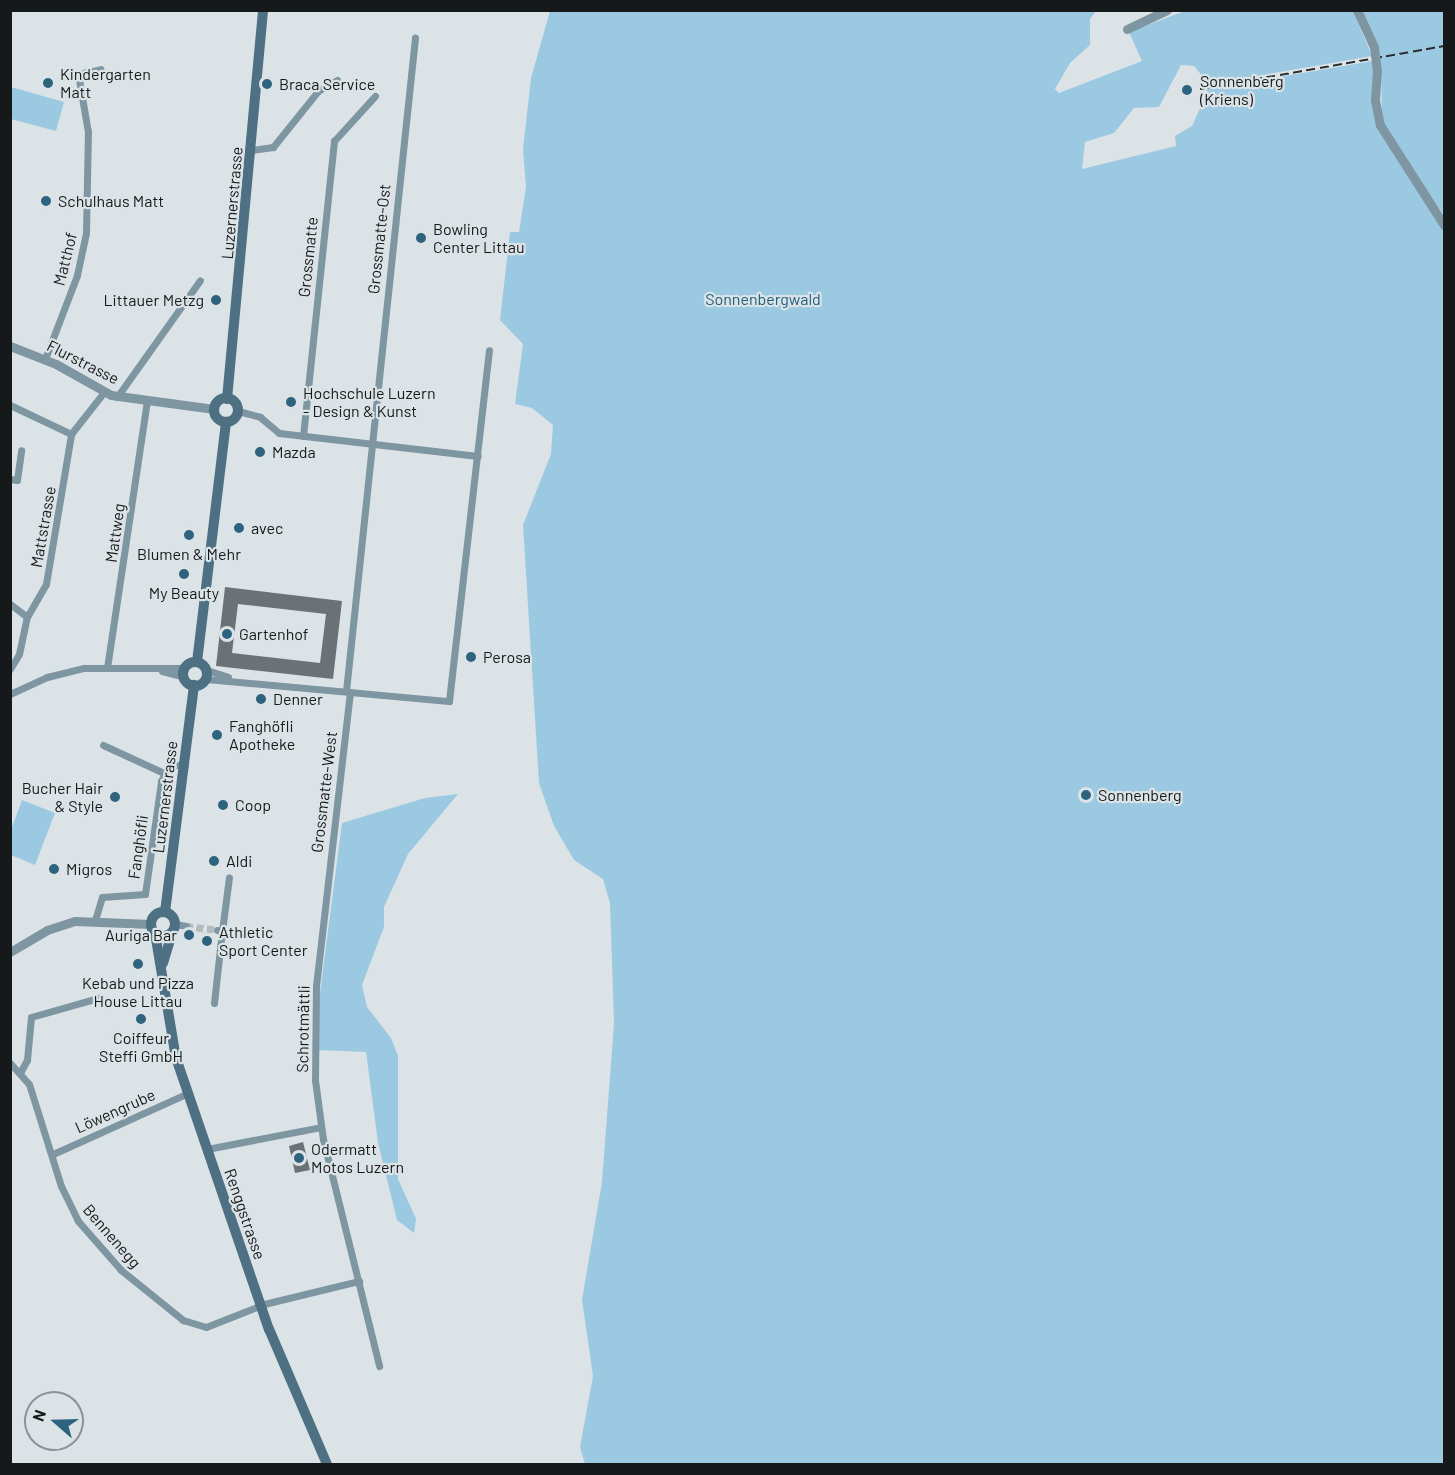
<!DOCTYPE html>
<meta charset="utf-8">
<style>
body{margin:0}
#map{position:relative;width:1455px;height:1475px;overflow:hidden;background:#dbe3e7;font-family:Barlow,sans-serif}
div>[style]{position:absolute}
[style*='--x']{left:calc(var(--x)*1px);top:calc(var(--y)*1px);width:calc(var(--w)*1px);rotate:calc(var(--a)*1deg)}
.green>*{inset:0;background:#9cc9e2}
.building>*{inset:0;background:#6b7276}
.minor-tunnel>*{height:7px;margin-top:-3.5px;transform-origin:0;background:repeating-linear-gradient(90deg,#b4bbbe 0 7px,transparent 0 10.5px)}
.minor>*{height:7px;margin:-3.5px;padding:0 3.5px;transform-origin:3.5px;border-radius:3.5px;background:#7e95a2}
.tertiary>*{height:9px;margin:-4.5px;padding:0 4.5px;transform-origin:4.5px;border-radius:4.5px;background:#7e95a2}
.secondary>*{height:10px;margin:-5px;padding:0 5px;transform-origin:5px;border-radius:5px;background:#4e7083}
.secondary>.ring{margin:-5px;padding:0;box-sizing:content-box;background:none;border:10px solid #4e7083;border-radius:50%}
.rail>*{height:2px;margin-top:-1px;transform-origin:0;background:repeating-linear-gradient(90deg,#2a2d2f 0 9px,transparent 0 13.5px)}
.tertiary-bridge>*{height:9px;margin:-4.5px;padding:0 4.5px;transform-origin:4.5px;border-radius:4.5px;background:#7e95a2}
.dots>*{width:16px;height:16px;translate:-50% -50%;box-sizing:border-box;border:3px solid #dbe3e7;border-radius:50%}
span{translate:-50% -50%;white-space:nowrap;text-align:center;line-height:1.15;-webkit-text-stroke:4.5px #dbe3e7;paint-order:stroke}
.poi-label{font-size:16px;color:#16191a}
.left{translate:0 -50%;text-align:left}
.right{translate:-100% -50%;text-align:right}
.street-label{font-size:16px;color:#16191a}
.park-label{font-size:16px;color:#1d5f7e}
.frame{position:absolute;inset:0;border:12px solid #16191a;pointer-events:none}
.north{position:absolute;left:24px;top:1391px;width:60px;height:60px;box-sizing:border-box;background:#dbe3e7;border:2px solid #8c9295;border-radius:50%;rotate:290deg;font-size:16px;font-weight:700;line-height:24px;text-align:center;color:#16191a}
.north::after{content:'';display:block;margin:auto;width:21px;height:27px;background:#2d637e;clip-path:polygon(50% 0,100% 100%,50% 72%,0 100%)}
</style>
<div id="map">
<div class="green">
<div style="clip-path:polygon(evenodd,550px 11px,1096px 11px,1090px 19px,1090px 45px,1070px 63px,1055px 89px,1059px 93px,1142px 61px,1129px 32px,1185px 11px,1353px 11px,1372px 56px,1228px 81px,1225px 86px,1373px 61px,1374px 107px,1444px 227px,1444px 1464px,585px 1464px,580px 1447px,593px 1376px,582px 1300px,602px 1182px,614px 1023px,610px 903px,603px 879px,574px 860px,554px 826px,539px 783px,523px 525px,551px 454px,553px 425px,532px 408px,515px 404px,523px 344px,500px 320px,510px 232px,519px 232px,526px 187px,523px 149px,531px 78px,550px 11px,1181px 65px,1194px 66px,1207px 82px,1207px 93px,1192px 126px,1175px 136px,1176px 146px,1082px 169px,1085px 142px,1114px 133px,1134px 108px,1159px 107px,1181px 65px)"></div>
<div style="clip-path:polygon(1359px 11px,1444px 11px,1444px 215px,1399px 153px,1382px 120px,1381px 66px)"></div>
<div style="clip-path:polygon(11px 87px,64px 102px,56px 131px,11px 119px)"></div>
<div style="clip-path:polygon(458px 794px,408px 854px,384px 907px,384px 927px,362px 985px,367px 1007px,391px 1038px,398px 1056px,398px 1179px,416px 1219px,414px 1233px,397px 1220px,378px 1143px,366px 1052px,317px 1050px,317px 1016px,342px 823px,425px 798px)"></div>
<div style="clip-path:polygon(22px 800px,55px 813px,35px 865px,11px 855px,11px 830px)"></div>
</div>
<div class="building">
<div style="clip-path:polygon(evenodd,225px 587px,342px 601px,333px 679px,216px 666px,225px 587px,238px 604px,326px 614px,320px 663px,232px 653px,238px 604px)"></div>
<div style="clip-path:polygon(303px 1142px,310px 1170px,295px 1173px,289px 1146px)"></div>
</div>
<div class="minor-tunnel">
<div style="--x:186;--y:926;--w:31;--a:7"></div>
</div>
<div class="minor">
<div style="--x:252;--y:150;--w:21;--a:-8"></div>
<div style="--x:273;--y:147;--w:72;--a:-51.2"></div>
<div style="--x:318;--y:91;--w:22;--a:-30"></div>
<div style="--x:45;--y:359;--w:90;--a:-69.1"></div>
<div style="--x:77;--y:275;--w:43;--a:-77.9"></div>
<div style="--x:86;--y:233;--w:101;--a:-88.9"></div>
<div style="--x:88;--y:132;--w:53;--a:-99.8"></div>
<div style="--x:79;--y:80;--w:9;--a:-54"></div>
<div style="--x:84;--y:73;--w:17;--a:-13"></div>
<div style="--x:117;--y:397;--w:143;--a:-54.6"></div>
<div style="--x:10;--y:405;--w:68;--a:25.4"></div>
<div style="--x:238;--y:411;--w:23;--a:15"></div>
<div style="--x:260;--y:417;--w:25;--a:40"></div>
<div style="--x:279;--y:433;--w:200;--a:6.6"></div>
<div style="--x:303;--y:436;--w:297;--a:-84"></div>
<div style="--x:334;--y:141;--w:61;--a:-47.7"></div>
<div style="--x:10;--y:479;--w:7;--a:8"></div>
<div style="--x:17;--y:480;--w:30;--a:-82"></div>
<div style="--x:10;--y:604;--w:21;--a:37"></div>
<div style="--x:107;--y:668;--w:270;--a:-81.5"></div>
<div style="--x:10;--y:669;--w:17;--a:-59"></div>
<div style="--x:19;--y:654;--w:38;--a:-78"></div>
<div style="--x:27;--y:617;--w:38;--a:-60"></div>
<div style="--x:46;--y:584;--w:152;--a:-80.5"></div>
<div style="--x:71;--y:434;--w:53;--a:-51.8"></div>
<div style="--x:207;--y:670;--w:22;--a:18"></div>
<div style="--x:162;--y:671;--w:23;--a:15"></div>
<div style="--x:206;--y:679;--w:244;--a:5.2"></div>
<div style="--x:449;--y:701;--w:353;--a:-83.5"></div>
<div style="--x:346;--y:691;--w:657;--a:-83.97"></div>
<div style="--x:350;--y:692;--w:296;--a:96.6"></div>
<div style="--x:316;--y:986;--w:94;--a:90.6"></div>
<div style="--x:315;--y:1080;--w:60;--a:82.3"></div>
<div style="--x:323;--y:1139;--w:234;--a:76.1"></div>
<div style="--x:10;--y:694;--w:41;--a:-24.7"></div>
<div style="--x:47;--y:677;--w:38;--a:-14"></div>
<div style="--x:84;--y:668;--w:101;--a:0"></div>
<div style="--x:103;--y:745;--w:67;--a:24.7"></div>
<div style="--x:95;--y:920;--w:24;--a:-73"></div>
<div style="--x:102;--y:897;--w:43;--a:-4"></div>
<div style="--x:145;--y:894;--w:114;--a:-81.9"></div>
<div style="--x:161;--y:781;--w:18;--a:-61"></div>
<div style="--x:170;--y:765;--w:15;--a:0"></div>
<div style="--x:175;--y:924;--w:11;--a:10"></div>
<div style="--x:217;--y:930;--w:5;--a:11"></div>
<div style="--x:222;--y:931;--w:54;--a:-82.6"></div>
<div style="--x:214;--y:1003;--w:72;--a:-83.7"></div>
<div style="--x:10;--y:1063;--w:28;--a:48"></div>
<div style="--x:29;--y:1084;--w:107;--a:72.6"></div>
<div style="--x:61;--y:1186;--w:39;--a:64"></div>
<div style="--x:78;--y:1221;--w:65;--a:48.7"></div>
<div style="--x:121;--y:1270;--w:80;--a:38.9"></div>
<div style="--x:183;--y:1320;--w:24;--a:17"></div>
<div style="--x:206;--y:1327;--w:62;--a:-21.6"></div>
<div style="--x:264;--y:1304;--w:98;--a:-13.6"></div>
<div style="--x:20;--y:1073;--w:15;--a:-62"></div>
<div style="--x:27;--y:1060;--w:43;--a:-84.7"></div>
<div style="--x:31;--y:1017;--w:70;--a:-15.8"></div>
<div style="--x:207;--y:1149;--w:116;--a:-10.9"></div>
<div style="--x:53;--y:1154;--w:148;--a:-24.3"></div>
</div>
<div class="tertiary">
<div style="--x:1357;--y:10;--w:41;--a:65.3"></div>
<div style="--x:1127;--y:29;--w:44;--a:-25.4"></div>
<div style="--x:1377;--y:71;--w:29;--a:94"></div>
<div style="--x:1375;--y:100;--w:25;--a:79"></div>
<div style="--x:1380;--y:125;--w:119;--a:57.4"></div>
<div style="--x:10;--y:346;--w:49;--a:21.4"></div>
<div style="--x:56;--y:364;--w:63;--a:29.4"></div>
<div style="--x:111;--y:395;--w:104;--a:7.7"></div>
<div style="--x:10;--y:952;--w:43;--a:-30.7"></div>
<div style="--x:47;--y:930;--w:29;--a:-18"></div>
<div style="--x:75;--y:921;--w:76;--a:2.3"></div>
</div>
<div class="secondary">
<div class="ring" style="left:214px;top:398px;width:14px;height:14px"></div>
<div style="--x:227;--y:399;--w:391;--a:-84.7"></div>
<div style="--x:197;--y:662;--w:242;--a:-83.1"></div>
<div class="ring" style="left:183px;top:662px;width:14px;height:14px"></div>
<div class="ring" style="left:151px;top:912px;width:14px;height:14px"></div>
<div style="--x:165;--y:912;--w:229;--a:-82.7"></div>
<div style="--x:155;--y:933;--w:127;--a:80.5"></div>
<div style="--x:176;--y:1058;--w:287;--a:71.1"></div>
<div style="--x:269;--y:1329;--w:147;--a:66.8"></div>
<div style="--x:163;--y:963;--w:31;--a:-73"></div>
</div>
<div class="rail">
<div style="--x:1200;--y:89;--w:248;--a:-10"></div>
</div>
<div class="tertiary-bridge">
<div style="--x:1374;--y:47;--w:24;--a:83"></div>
</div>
<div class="dots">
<div style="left:48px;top:83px;background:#2d637e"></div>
<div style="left:267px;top:84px;background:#2d637e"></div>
<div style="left:1187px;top:90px;background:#2d637e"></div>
<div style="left:46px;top:201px;background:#2d637e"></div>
<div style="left:421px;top:238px;background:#2d637e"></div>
<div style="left:216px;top:300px;background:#2d637e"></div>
<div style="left:291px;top:402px;background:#2d637e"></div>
<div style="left:260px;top:452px;background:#2d637e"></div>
<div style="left:239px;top:528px;background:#2d637e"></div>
<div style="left:189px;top:535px;background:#2d637e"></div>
<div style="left:184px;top:574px;background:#2d637e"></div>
<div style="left:227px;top:634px;background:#2d637e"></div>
<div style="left:471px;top:657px;background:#2d637e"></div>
<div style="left:261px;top:699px;background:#2d637e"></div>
<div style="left:217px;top:735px;background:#2d637e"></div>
<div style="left:1086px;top:795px;background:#2d637e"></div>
<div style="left:115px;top:797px;background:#2d637e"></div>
<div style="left:223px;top:805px;background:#2d637e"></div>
<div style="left:214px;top:861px;background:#2d637e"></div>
<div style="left:54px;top:869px;background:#2d637e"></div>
<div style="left:189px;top:935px;background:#2d637e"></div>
<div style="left:207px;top:941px;background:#2d637e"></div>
<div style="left:138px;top:964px;background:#2d637e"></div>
<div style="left:141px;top:1019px;background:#2d637e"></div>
<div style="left:299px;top:1158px;background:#2d637e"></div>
</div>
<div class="poi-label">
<span class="left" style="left:60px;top:83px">Kindergarten<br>Matt</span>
<span class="left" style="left:1200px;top:90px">Sonnenberg<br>(Kriens)</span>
<span class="left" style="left:279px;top:84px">Braca Service</span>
<span class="left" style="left:58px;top:201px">Schulhaus Matt</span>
<span class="left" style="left:433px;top:238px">Bowling<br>Center Littau</span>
<span class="right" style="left:204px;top:300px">Littauer Metzg</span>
<span class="left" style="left:303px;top:402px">Hochschule Luzern<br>- Design &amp; Kunst</span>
<span class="left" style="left:272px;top:452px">Mazda</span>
<span class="left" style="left:251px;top:528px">avec</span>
<span style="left:189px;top:554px">Blumen &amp; Mehr</span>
<span style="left:184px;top:593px">My Beauty</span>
<span class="left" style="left:239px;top:634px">Gartenhof</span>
<span class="left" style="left:483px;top:657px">Perosa</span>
<span class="left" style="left:273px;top:699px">Denner</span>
<span class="left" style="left:229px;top:735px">Fanghöfli<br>Apotheke</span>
<span class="right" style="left:103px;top:797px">Bucher Hair<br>&amp; Style</span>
<span class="left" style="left:1098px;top:795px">Sonnenberg</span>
<span class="left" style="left:235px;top:805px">Coop</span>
<span class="left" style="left:226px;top:861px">Aldi</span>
<span class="left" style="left:66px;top:869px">Migros</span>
<span class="left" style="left:219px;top:941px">Athletic<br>Sport Center</span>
<span class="right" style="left:177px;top:935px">Auriga Bar</span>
<span style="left:138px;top:992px">Kebab und Pizza<br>House Littau</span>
<span style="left:141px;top:1047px">Coiffeur<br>Steffi GmbH</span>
<span class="left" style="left:311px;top:1158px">Odermatt<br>Motos Luzern</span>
</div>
<div class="street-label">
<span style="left:232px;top:203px;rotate:-85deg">Luzernerstrasse</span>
<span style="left:379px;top:239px;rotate:-84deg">Grossmatte-Ost</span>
<span style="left:308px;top:257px;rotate:-84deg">Grossmatte</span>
<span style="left:65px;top:259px;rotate:-76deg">Matthof</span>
<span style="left:83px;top:362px;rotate:27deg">Flurstrasse</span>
<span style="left:43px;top:527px;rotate:-80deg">Mattstrasse</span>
<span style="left:115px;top:533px;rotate:-82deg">Mattweg</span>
<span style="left:324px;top:792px;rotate:-83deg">Grossmatte-West</span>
<span style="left:165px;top:797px;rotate:-83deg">Luzernerstrasse</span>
<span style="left:138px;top:847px;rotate:-82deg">Fanghöfli</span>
<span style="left:303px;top:1029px;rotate:-89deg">Schrotmättli</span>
<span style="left:115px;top:1111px;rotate:-24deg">Löwengrube</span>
<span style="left:245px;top:1214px;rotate:71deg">Renggstrasse</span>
<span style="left:112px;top:1236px;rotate:49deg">Bennenegg</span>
</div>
<div class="park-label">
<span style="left:763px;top:299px">Sonnenbergwald</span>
</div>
<div class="frame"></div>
<div class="north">N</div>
</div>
